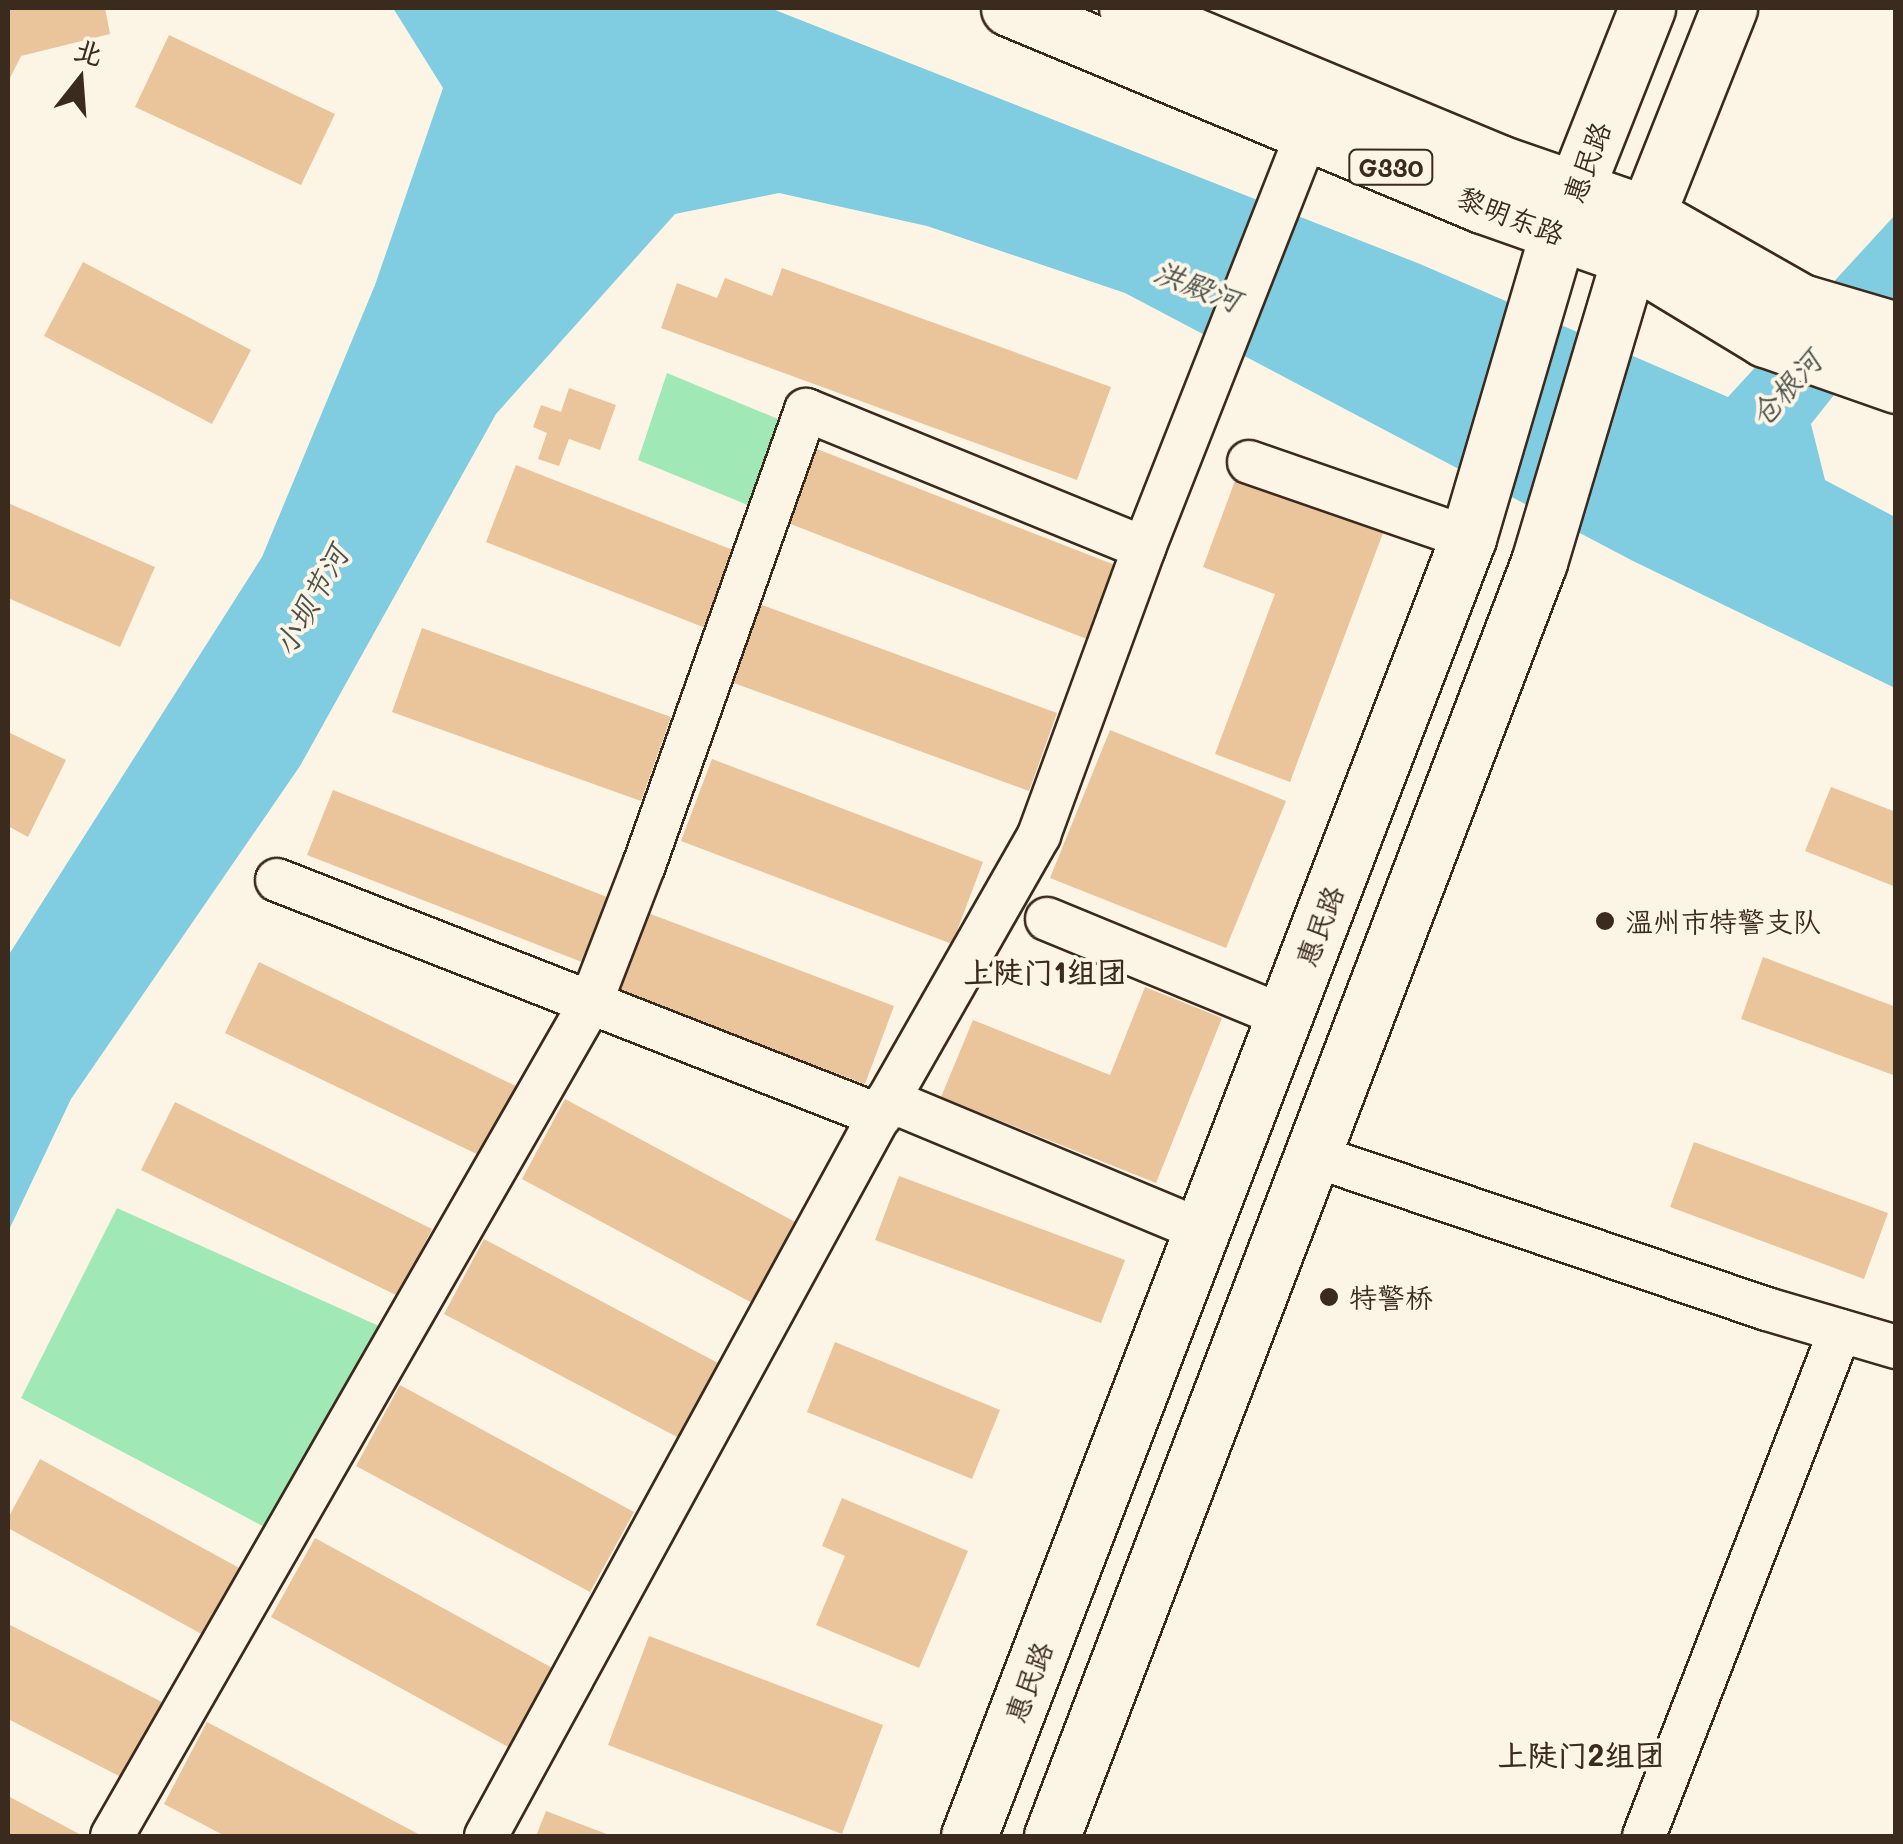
<!DOCTYPE html>
<meta charset="utf-8">
<style>
body{margin:0}
#map{position:relative;width:1903px;height:1844px;overflow:hidden;background:#fcf5e5;font-family:Mali,"LXGW WenKai TC",sans-serif}
div>[style]{position:absolute}
[style*='--x']{left:calc(var(--x)*1px);top:calc(var(--y)*1px);width:calc(var(--w)*1px);rotate:calc(var(--a)*1deg)}
.green>*{inset:0;background:#a0e8b6}
.water>*{inset:0;background:#80cce0}
.building>*{inset:0;background:#eac49a}
.roads{filter:drop-shadow(2px 0 #3b2a1e) drop-shadow(-2px 0 #3b2a1e) drop-shadow(0 2px #3b2a1e) drop-shadow(0 -2px #3b2a1e)}
.minor>*{height:42px;margin:-21px;padding:0 21px;transform-origin:21px;border-radius:21px;background:#fcf5e5}
.secondary>*{height:55px;margin:-27.5px;padding:0 27.5px;transform-origin:27.5px;border-radius:27.5px;background:#fcf5e5}
.trunk>*{height:55px;margin:-27.5px;padding:0 27.5px;transform-origin:27.5px;border-radius:27.5px;background:#fcf5e5}
.dots>*{width:28px;height:28px;translate:-50% -50%;box-sizing:border-box;border:5px solid #fcf5e5;border-radius:50%}
span{translate:-50% -50%;white-space:nowrap;text-align:center;line-height:1.15;-webkit-text-stroke:8px #fcf5e5;paint-order:stroke}
.shield-label span{padding:2px 8px;background:#fcf5e5;border:2px solid;border-radius:8px;-webkit-text-stroke-width:0}
.shield-label{font-size:25px;color:#3b2a1e;font-weight:700}
.street-label{font-size:28px;color:#3b2a1e}
.poi-label{font-size:28px;color:#3b2a1e}
.left{translate:0 -50%;text-align:left}
.water-label{font-size:30px;color:#4c524e;font-style:italic}
.neighbourhood-label{font-size:30px;color:#3b2a1e;font-weight:700}
.frame{position:absolute;inset:0;border:10px solid #3b2a1e;pointer-events:none}
.north{position:absolute;left:30px;top:30px;width:100px;height:100px;-webkit-text-stroke:8px #fcf5e5;paint-order:stroke;rotate:17deg;font-size:28px;font-weight:700;line-height:40px;text-align:center;color:#3b2a1e}
.north::after{content:'';display:block;margin:auto;width:35px;height:45px;background:#3b2a1e;clip-path:polygon(50% 0,100% 100%,50% 72%,0 100%)}
</style>
<div id="map">
<div class="green">
<div style="clip-path:polygon(667px 373px,783px 421px,755px 508px,638px 460px)"></div>
<div style="clip-path:polygon(117px 1208px,379px 1326px,270px 1530px,21px 1398px)"></div>
</div>
<div class="water">
<div style="clip-path:polygon(393px 8px,770px 8px,1420px 264px,1728px 397px,1895px 215px,1895px 318px,1811px 424px,1825px 480px,1895px 517px,1895px 688px,1631px 560px,1125px 293px,927px 226px,779px 193px,675px 214px,496px 414px,300px 766px,71px 1099px,8px 1232px,8px 956px,262px 557px,375px 285px,443px 88px)"></div>
</div>
<div class="building">
<div style="clip-path:polygon(8px 8px,105px 8px,110px 34px,21px 56px,8px 82px)"></div>
<div style="clip-path:polygon(169px 35px,335px 114px,301px 185px,135px 107px)"></div>
<div style="clip-path:polygon(83px 262px,251px 350px,212px 424px,44px 336px)"></div>
<div style="clip-path:polygon(782px 268px,1111px 387px,1077px 480px,661px 328px,677px 283px,717px 298px,725px 278px,772px 296px)"></div>
<div style="clip-path:polygon(569px 388px,616px 405px,600px 450px,569px 439px,559px 466px,538px 459px,547px 433px,533px 427px,541px 405px,561px 412px)"></div>
<div style="clip-path:polygon(817px 449px,1115px 565px,1087px 639px,788px 523px)"></div>
<div style="clip-path:polygon(516px 465px,738px 552px,708px 629px,486px 542px)"></div>
<div style="clip-path:polygon(1236px 478px,1383px 533px,1290px 782px,1215px 754px,1275px 594px,1203px 567px)"></div>
<div style="clip-path:polygon(8px 503px,155px 567px,120px 647px,8px 598px)"></div>
<div style="clip-path:polygon(759px 604px,1057px 713px,1029px 791px,731px 682px)"></div>
<div style="clip-path:polygon(422px 628px,671px 717px,641px 801px,392px 712px)"></div>
<div style="clip-path:polygon(1110px 730px,1286px 801px,1226px 948px,1050px 878px)"></div>
<div style="clip-path:polygon(8px 732px,66px 760px,28px 837px,8px 826px)"></div>
<div style="clip-path:polygon(712px 759px,983px 862px,952px 944px,681px 841px)"></div>
<div style="clip-path:polygon(1831px 787px,1896px 812px,1896px 887px,1805px 851px)"></div>
<div style="clip-path:polygon(333px 790px,612px 899px,587px 964px,307px 855px)"></div>
<div style="clip-path:polygon(648px 913px,894px 1006px,865px 1084px,619px 992px)"></div>
<div style="clip-path:polygon(1763px 957px,1896px 1007px,1896px 1076px,1741px 1019px)"></div>
<div style="clip-path:polygon(259px 962px,518px 1087px,483px 1157px,225px 1033px)"></div>
<div style="clip-path:polygon(1145px 987px,1222px 1018px,1156px 1183px,941px 1097px,973px 1020px,1110px 1075px)"></div>
<div style="clip-path:polygon(565px 1099px,797px 1223px,754px 1304px,522px 1179px)"></div>
<div style="clip-path:polygon(175px 1102px,432px 1229px,398px 1296px,141px 1170px)"></div>
<div style="clip-path:polygon(1694px 1142px,1888px 1213px,1864px 1279px,1670px 1207px)"></div>
<div style="clip-path:polygon(899px 1176px,1125px 1260px,1101px 1323px,875px 1240px)"></div>
<div style="clip-path:polygon(484px 1239px,718px 1363px,679px 1438px,444px 1314px)"></div>
<div style="clip-path:polygon(835px 1342px,1000px 1410px,972px 1479px,807px 1412px)"></div>
<div style="clip-path:polygon(400px 1385px,634px 1512px,590px 1592px,356px 1466px)"></div>
<div style="clip-path:polygon(40px 1459px,243px 1570px,207px 1637px,8px 1528px,8px 1518px)"></div>
<div style="clip-path:polygon(842px 1498px,968px 1551px,919px 1668px,816px 1625px,845px 1556px,822px 1546px)"></div>
<div style="clip-path:polygon(315px 1538px,556px 1670px,512px 1749px,271px 1617px)"></div>
<div style="clip-path:polygon(8px 1624px,162px 1702px,123px 1778px,8px 1719px)"></div>
<div style="clip-path:polygon(649px 1636px,883px 1725px,842px 1834px,608px 1745px)"></div>
<div style="clip-path:polygon(207px 1722px,422px 1836px,225px 1836px,164px 1804px)"></div>
<div style="clip-path:polygon(8px 1796px,83px 1836px,8px 1836px)"></div>
<div style="clip-path:polygon(546px 1811px,612px 1836px,536px 1836px)"></div>
</div>
<div class="roads">
<div class="minor">
<div style="--x:1249;--y:462;--w:232;--a:19.1"></div>
<div style="--x:277;--y:880;--w:648;--a:21.37"></div>
<div style="--x:1047;--y:919;--w:257;--a:22.4"></div>
<div style="--x:888;--y:1100;--w:340;--a:22.6"></div>
<div style="--x:1312;--y:1155;--w:480;--a:18.7"></div>
<div style="--x:1767;--y:1309;--w:134;--a:16.4"></div>
<div style="--x:112;--y:1836;--w:962;--a:-60.13"></div>
<div style="--x:591;--y:1002;--w:147;--a:-68.9"></div>
<div style="--x:644;--y:865;--w:483;--a:-70.4"></div>
<div style="--x:806;--y:410;--w:365;--a:22.2"></div>
<div style="--x:486;--y:1836;--w:839;--a:-61.36"></div>
<div style="--x:888;--y:1100;--w:305;--a:-60.3"></div>
<div style="--x:1039;--y:835;--w:306;--a:-69.9"></div>
<div style="--x:1144;--y:548;--w:447;--a:-68.5"></div>
<div style="--x:1644;--y:1836;--w:542;--a:-68.79"></div>
</div>
<div class="secondary">
<div style="--x:969;--y:1836;--w:1391;--a:-68.97"></div>
<div style="--x:1468;--y:538;--w:318;--a:-73.6"></div>
<div style="--x:1558;--y:233;--w:242;--a:-68.4"></div>
<div style="--x:1052;--y:1836;--w:1364;--a:-69.08"></div>
<div style="--x:1539;--y:562;--w:318;--a:-73.4"></div>
<div style="--x:1630;--y:257;--w:268;--a:-68.3"></div>
</div>
<div class="trunk">
<div style="--x:1009;--y:8;--w:512;--a:22.61"></div>
<div style="--x:1482;--y:205;--w:157;--a:19.4"></div>
<div style="--x:1630;--y:257;--w:158;--a:31.3"></div>
<div style="--x:1765;--y:339;--w:139;--a:19.3"></div>
<div style="--x:1127;--y:8;--w:403;--a:22.6"></div>
<div style="--x:1499;--y:163;--w:156;--a:19.1"></div>
<div style="--x:1646;--y:214;--w:178;--a:29.6"></div>
<div style="--x:1801;--y:302;--w:99;--a:16.4"></div>
</div>
</div>
<div class="dots">
<div style="left:1605px;top:921px;background:#3b2a1e"></div>
<div style="left:1329px;top:1297px;background:#3b2a1e"></div>
</div>
<div class="shield-label">
<span style="left:1391px;top:167px">G330</span>
</div>
<div class="street-label">
<span style="left:1586px;top:162px;rotate:-69deg">惠民路</span>
<span style="left:1511px;top:215px;rotate:21deg">黎明东路</span>
<span style="left:1319px;top:926px;rotate:-69deg">惠民路</span>
<span style="left:1028px;top:1682px;rotate:-69deg">惠民路</span>
</div>
<div class="poi-label">
<span class="left" style="left:1625px;top:921px">温州市特警支队</span>
<span class="left" style="left:1349px;top:1297px">特警桥</span>
</div>
<div class="water-label">
<span style="left:1198px;top:285px;rotate:21deg">洪殿河</span>
<span style="left:1785px;top:388px;rotate:-48deg">仓根河</span>
<span style="left:310px;top:600px;rotate:-61deg">小坝节河</span>
</div>
<div class="neighbourhood-label">
<span style="left:1045px;top:971px">上陡门1组团</span>
<span style="left:1581px;top:1754px">上陡门2组团</span>
</div>
<div class="frame"></div>
<div class="north">北</div>
</div>
